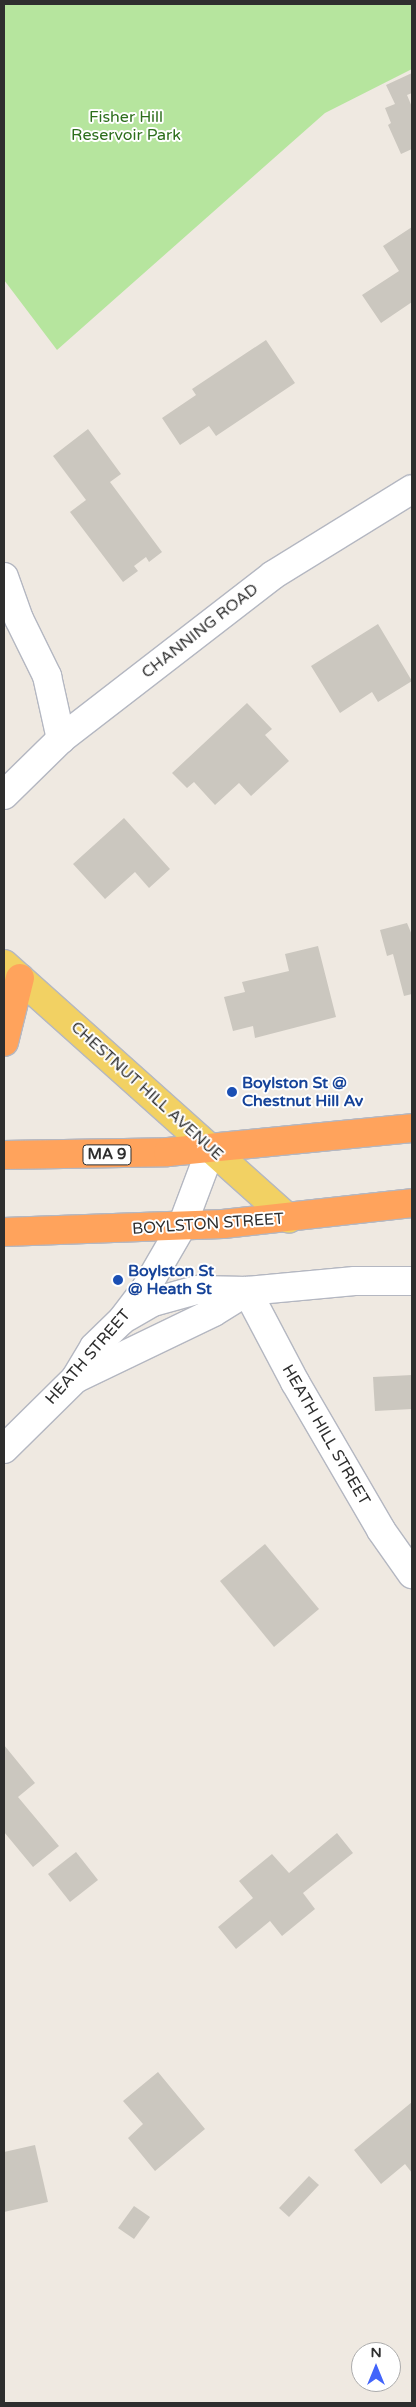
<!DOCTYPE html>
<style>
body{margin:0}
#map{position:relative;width:416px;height:2407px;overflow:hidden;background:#efe9e1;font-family:"Varela Round",sans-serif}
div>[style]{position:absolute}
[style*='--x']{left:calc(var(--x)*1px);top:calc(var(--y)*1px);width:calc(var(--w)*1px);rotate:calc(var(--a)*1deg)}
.green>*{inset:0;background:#b6e59e}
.building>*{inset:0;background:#cbc7bf}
.roads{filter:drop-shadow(1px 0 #b4b7c1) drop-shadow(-1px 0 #b4b7c1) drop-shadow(0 1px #b4b7c1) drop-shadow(0 -1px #b4b7c1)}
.minor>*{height:28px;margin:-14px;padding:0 14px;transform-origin:14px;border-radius:14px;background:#fff}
.major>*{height:28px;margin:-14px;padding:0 14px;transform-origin:14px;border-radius:14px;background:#f2d163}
.highway>*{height:28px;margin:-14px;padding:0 14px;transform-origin:14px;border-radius:14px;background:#ffa35c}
.dots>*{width:14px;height:14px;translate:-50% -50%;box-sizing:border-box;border:2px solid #fff;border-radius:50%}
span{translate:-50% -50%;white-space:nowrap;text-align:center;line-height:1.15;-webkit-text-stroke:4px #fff;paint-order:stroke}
.shield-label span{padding:1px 4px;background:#fff;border:1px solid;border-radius:4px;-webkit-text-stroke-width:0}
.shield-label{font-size:15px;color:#2e2e2e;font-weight:700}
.park-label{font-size:16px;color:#2c6e1b}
.street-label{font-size:16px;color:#2e2e2e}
.transit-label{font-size:16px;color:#164399;font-weight:700}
.left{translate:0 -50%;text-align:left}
.frame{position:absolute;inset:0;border:5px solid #2e2e2e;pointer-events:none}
.north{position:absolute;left:351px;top:2342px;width:50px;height:50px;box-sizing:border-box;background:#fff;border:1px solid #ababab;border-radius:50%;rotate:0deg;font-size:14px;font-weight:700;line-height:20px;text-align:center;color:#2e2e2e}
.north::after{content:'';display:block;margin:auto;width:18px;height:22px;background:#4264fb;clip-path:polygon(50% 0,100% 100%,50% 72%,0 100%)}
</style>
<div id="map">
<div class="green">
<div style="clip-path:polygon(4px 4px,412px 4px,412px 69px,325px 113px,57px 350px,4px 280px)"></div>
</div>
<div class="building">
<div style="clip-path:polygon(412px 73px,412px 93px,407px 95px,412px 107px,412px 149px,401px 154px,388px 125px,391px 123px,385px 108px,395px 104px,386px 85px)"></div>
<div style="clip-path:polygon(412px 227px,412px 302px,381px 323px,362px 295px,399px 271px,383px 246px)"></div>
<div style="clip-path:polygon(266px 340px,295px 383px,216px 436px,209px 426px,180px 445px,162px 418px,196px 395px,192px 389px)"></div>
<div style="clip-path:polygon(88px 429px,121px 474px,110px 482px,162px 552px,149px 562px,146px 557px,134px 566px,138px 571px,123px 582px,70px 512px,86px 500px,53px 456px)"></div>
<div style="clip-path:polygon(378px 624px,412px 681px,378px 702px,372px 692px,340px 713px,311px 666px)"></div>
<div style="clip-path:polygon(247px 703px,272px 729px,265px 735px,289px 761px,251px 796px,239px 783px,215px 805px,194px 782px,187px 788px,172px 773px)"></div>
<div style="clip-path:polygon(124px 818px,170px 869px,149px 888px,135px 872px,105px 899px,73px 864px)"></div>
<div style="clip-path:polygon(407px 923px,412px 935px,412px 994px,404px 996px,393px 954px,387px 956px,380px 930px)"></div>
<div style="clip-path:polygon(318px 946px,336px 1017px,255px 1038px,253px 1026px,233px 1031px,224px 997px,245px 992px,242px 982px,289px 971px,285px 954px)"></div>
<div style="clip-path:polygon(412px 1375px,412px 1409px,375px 1411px,373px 1377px)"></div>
<div style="clip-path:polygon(265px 1544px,319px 1609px,274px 1647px,220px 1581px)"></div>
<div style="clip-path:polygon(4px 1745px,35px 1783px,18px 1797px,59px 1846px,33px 1867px,4px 1832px)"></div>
<div style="clip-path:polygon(337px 1833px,353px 1853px,303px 1893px,315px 1909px,282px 1936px,270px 1921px,236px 1949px,218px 1927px,253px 1898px,239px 1881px,272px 1854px,289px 1873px)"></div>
<div style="clip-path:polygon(76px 1852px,98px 1880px,70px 1902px,48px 1874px)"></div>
<div style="clip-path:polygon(158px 2072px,205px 2129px,155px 2171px,128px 2138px,143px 2124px,123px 2101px)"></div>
<div style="clip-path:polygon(412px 2102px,412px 2173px,405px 2164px,381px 2184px,354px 2150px)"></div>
<div style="clip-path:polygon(35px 2145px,48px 2202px,4px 2212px,4px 2152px)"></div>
<div style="clip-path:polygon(309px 2176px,319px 2185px,289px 2217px,279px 2208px)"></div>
<div style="clip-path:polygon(134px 2206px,150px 2217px,134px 2239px,118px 2228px)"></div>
</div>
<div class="roads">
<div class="minor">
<div style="--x:4;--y:577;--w:45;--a:70.3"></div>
<div style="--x:19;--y:619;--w:64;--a:63.8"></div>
<div style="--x:47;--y:676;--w:65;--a:77.5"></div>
<div style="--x:4;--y:795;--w:80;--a:-44.5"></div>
<div style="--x:61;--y:739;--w:268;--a:-37.7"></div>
<div style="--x:273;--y:575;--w:163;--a:-31.7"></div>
<div style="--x:247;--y:1291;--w:103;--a:62.2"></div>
<div style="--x:295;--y:1382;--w:171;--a:59.8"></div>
<div style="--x:381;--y:1530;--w:54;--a:54.8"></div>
<div style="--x:127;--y:1317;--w:30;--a:-30"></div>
<div style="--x:153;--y:1302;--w:46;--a:-15.3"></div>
<div style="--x:197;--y:1290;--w:50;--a:1.1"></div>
<div style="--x:247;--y:1291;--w:108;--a:-5.3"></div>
<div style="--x:355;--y:1281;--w:57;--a:0"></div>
<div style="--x:75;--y:1379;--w:154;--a:-25.7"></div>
<div style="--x:214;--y:1312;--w:39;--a:-32"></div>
<div style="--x:4;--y:1449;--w:100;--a:-44.6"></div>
<div style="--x:75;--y:1379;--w:37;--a:-59"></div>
<div style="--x:94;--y:1347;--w:39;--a:-44"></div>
<div style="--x:122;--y:1320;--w:40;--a:-53"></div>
<div style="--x:146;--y:1288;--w:72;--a:-59.9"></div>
<div style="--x:182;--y:1226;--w:82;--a:-69.4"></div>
</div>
<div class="major">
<div style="--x:4;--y:964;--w:382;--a:41.8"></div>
</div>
<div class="highway">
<div style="--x:4;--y:1042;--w:66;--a:-76"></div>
<div style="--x:4;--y:1155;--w:164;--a:-1"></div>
<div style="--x:168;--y:1152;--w:245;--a:-5.6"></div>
<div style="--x:4;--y:1232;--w:219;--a:-2.1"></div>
<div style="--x:223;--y:1224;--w:190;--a:-6.3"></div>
</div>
</div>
<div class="dots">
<div style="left:232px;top:1092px;background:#1a4fb4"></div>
<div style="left:118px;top:1280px;background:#1a4fb4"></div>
</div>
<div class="shield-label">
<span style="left:107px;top:1155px">MA 9</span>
</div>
<div class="park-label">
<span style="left:126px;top:126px">Fisher Hill<br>Reservoir Park</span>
</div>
<div class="street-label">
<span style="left:200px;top:631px;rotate:-38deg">CHANNING ROAD</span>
<span style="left:147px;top:1091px;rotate:42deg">CHESTNUT HILL AVENUE</span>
<span style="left:208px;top:1224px;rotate:-4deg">BOYLSTON STREET</span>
<span style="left:88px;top:1357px;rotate:-49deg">HEATH STREET</span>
<span style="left:326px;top:1435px;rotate:60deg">HEATH HILL STREET</span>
</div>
<div class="transit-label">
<span class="left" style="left:242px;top:1092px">Boylston St @<br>Chestnut Hill Av</span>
<span class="left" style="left:128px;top:1280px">Boylston St<br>@ Heath St</span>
</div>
<div class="frame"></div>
<div class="north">N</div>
</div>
